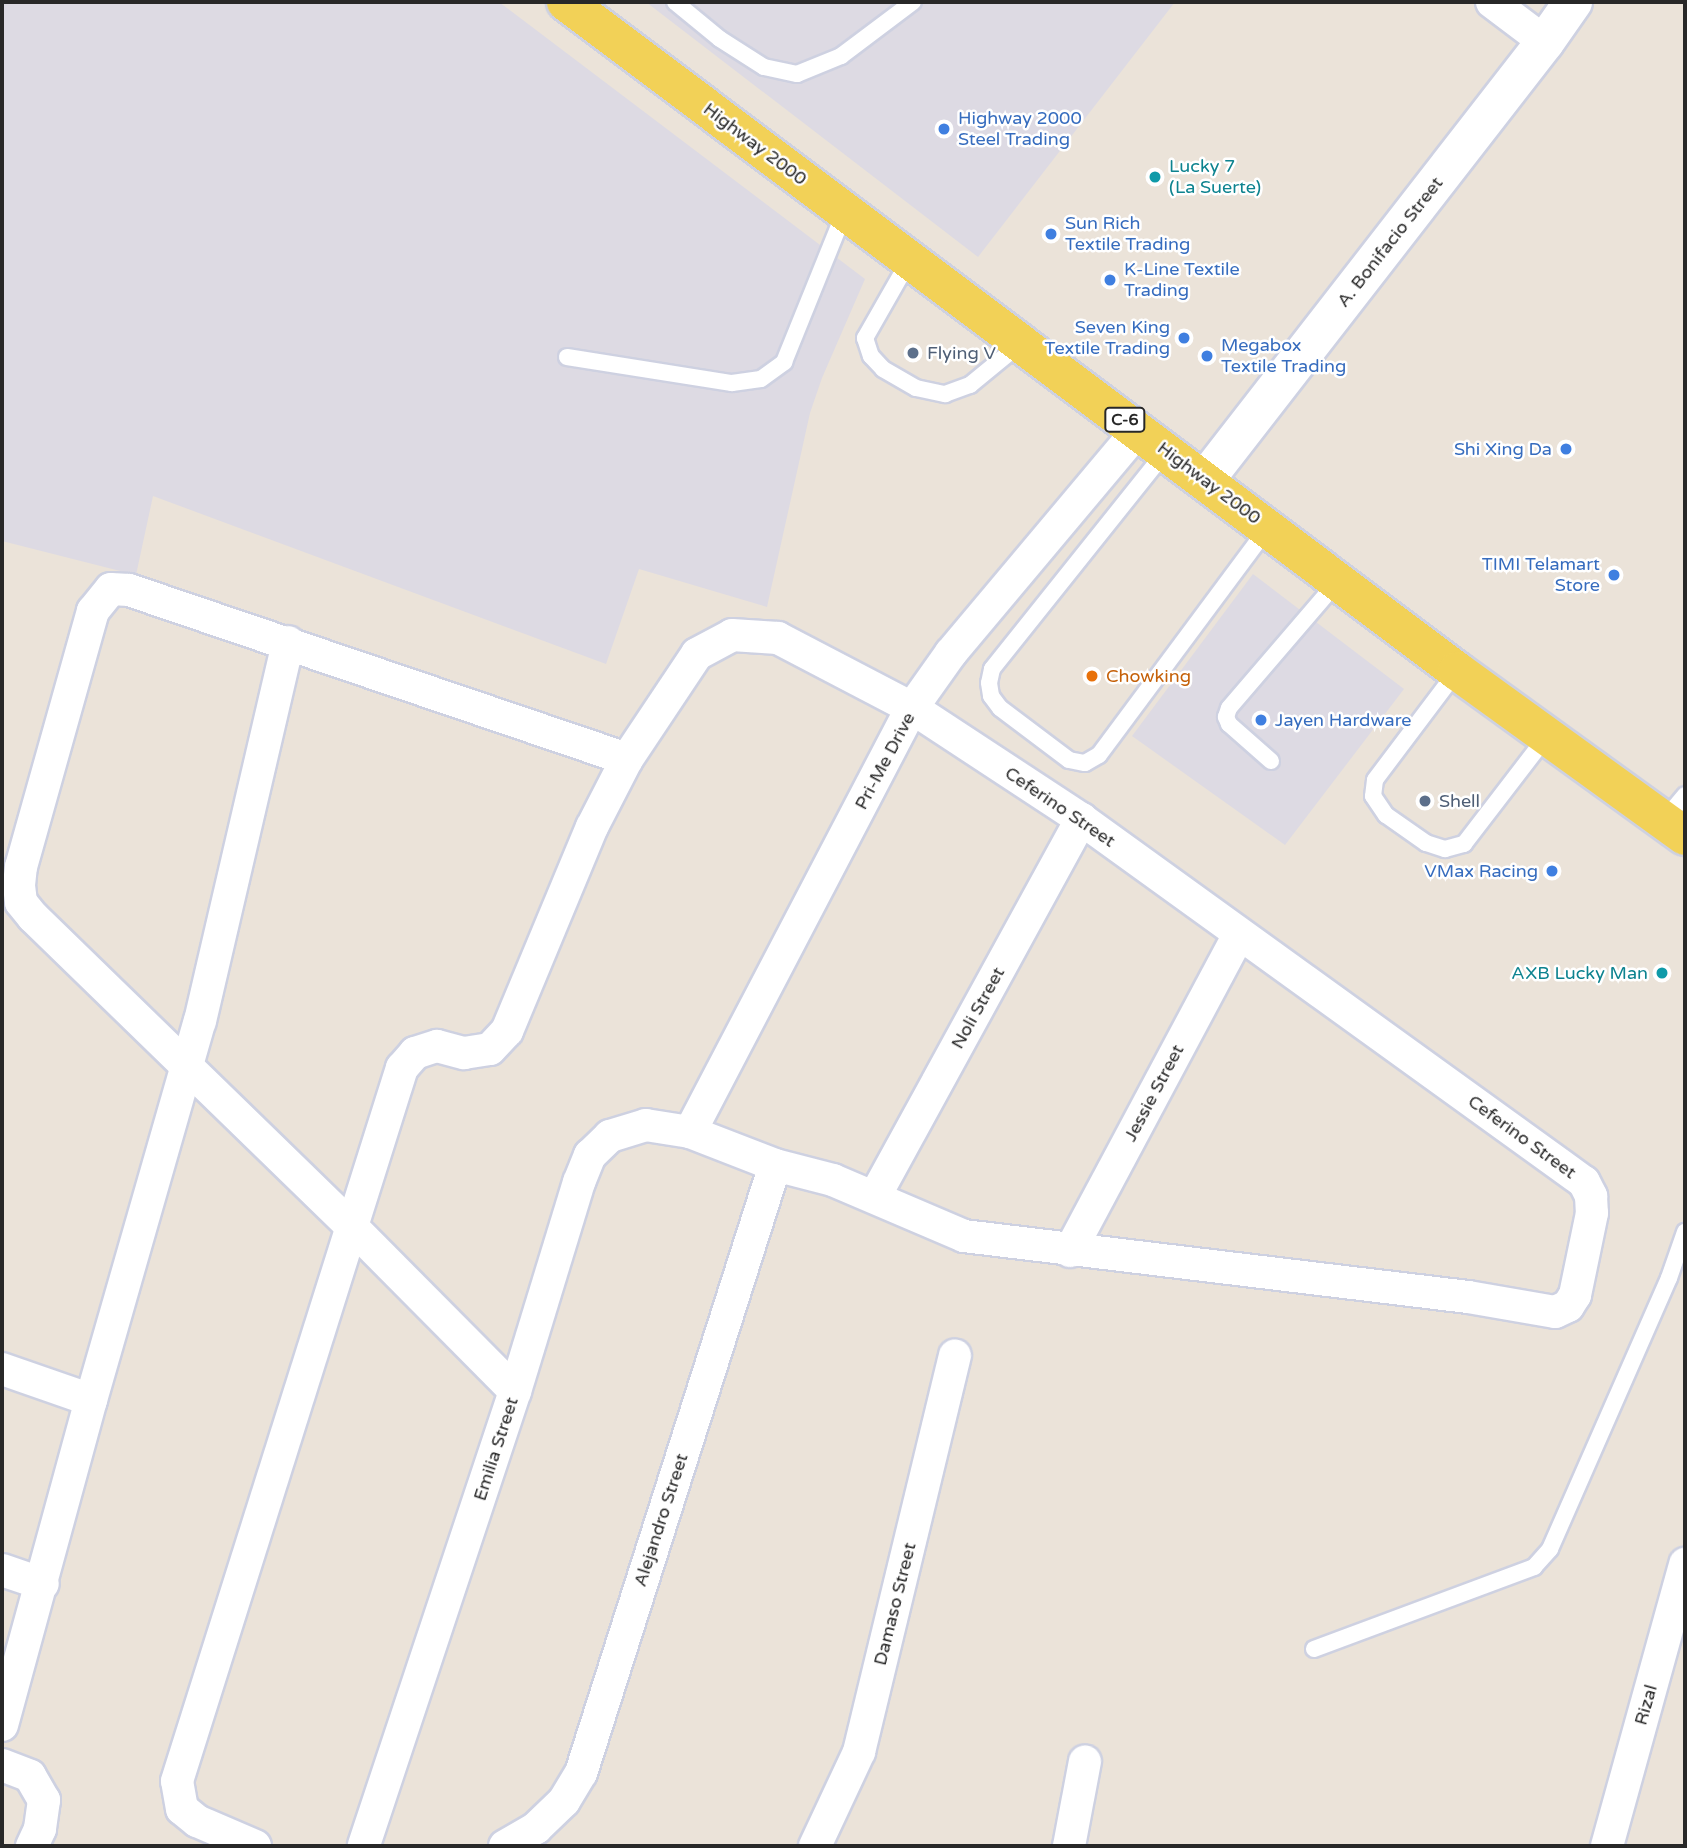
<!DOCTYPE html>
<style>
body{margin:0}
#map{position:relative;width:1687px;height:1848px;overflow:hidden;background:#ebe3d9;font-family:"Varela Round",sans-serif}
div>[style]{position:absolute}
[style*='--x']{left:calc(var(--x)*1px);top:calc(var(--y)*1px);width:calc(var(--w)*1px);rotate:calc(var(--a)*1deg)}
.industrial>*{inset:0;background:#dddae3}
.roads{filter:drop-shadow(2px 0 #ced1e1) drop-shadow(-2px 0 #ced1e1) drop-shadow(0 2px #ced1e1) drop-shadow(0 -2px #ced1e1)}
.lane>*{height:16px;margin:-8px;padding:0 8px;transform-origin:8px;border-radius:8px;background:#fff}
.street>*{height:32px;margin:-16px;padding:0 16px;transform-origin:16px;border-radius:16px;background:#fff}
.secondary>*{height:38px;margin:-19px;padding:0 19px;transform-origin:19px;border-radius:19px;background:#fff}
.primary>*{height:38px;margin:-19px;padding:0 19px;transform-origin:19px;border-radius:19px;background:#f2d157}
.dots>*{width:19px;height:19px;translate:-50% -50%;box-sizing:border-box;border:4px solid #fff;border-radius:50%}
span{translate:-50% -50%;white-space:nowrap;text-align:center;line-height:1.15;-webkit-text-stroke:5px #fff;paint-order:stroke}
.shield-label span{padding:2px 5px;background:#fff;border:2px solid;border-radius:5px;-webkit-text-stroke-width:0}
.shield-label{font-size:16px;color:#282828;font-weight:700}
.shop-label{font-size:18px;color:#366cbe}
.left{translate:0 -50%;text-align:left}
.right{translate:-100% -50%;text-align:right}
.street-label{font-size:18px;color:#282828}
.culture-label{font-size:18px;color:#0d838f}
.service-label{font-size:18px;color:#4e5e75}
.food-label{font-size:18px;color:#c56008}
.frame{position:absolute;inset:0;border:4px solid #282828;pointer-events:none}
</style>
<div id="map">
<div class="industrial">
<div style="clip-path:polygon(2px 2px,499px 2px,865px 279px,822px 378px,810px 413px,767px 607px,639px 569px,606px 664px,153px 496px,136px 575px,2px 541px)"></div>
<div style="clip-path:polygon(646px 2px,1175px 2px,978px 257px)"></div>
<div style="clip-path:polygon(1253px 574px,1404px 689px,1285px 845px,1132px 736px)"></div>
</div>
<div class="roads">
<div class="lane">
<div style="--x:675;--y:2;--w:58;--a:39.4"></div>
<div style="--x:720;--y:39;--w:52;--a:32.5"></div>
<div style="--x:764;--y:67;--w:34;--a:12"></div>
<div style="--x:797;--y:74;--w:48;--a:-22.2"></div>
<div style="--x:841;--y:56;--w:90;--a:-36.9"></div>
<div style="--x:909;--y:261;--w:89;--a:119.7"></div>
<div style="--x:865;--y:338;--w:19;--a:72"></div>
<div style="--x:871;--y:356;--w:18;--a:47"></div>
<div style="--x:883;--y:369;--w:38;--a:30"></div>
<div style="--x:916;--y:388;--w:30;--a:12"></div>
<div style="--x:945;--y:394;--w:27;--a:-20"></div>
<div style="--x:970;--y:385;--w:65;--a:-39.4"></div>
<div style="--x:567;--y:357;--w:167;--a:9"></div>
<div style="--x:732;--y:383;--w:29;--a:-8"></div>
<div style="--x:761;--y:379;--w:29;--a:-36"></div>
<div style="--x:784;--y:362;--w:163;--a:-68"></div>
<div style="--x:1166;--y:451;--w:279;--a:128.6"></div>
<div style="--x:992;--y:669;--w:14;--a:102"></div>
<div style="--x:989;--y:683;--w:13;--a:81"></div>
<div style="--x:991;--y:696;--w:15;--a:53"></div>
<div style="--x:1000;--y:708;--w:86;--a:37"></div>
<div style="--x:1069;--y:760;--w:16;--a:11"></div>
<div style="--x:1085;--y:763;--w:16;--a:-30"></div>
<div style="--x:1099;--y:755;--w:282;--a:-53.4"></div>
<div style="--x:1457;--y:671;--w:136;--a:127"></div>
<div style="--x:1375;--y:780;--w:16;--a:97"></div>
<div style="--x:1373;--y:796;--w:23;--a:56"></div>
<div style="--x:1386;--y:815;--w:49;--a:35"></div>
<div style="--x:1426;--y:843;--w:20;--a:18"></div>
<div style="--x:1445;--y:849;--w:20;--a:-15"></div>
<div style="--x:1464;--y:844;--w:135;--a:-52.5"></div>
<div style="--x:1271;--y:761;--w:56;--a:-138.6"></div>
<div style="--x:1229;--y:724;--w:8;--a:-113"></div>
<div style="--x:1226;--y:717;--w:9;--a:-72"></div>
<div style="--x:1229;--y:708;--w:167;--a:-49.4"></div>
<div style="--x:1665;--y:819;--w:31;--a:-50"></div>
<div style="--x:1314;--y:1649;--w:235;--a:-20.4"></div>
<div style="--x:1534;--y:1567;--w:24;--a:-48"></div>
<div style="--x:1550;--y:1549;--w:296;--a:-66.3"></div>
<div style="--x:1669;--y:1278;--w:49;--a:-70.8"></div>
</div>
<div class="street">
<div style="--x:1492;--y:2;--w:66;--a:37"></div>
<div style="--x:690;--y:1132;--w:479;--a:-62.4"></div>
<div style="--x:912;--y:708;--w:67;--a:-54.7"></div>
<div style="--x:951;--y:653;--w:292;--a:-50"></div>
<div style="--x:875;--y:1196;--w:430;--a:-61.3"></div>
<div style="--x:1070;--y:1251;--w:358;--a:-61.9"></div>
<div style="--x:2;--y:1369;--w:94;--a:19.2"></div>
<div style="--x:515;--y:1391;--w:233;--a:-134.8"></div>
<div style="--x:351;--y:1226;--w:443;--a:-135.8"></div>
<div style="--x:33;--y:917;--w:19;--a:-129"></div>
<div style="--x:21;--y:902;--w:17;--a:-97"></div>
<div style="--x:19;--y:885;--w:18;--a:-84"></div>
<div style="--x:21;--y:867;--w:266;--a:-74.3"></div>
<div style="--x:93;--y:611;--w:28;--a:-51"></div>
<div style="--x:111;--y:589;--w:18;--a:3"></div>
<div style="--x:129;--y:590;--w:526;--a:18.75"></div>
<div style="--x:2;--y:1570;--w:43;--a:18.9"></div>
<div style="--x:2;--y:1725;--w:337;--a:-74.7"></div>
<div style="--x:91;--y:1400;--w:394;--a:-74"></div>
<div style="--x:200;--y:1021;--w:389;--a:-76.9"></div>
<div style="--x:2;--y:1765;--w:30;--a:21"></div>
<div style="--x:30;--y:1776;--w:28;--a:60"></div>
<div style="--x:44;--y:1800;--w:29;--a:98"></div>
<div style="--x:40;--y:1829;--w:19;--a:115"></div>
<div style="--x:255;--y:1846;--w:63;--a:-156.7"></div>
<div style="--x:197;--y:1821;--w:19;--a:-141"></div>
<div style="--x:182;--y:1809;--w:28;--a:-100"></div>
<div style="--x:177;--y:1781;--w:748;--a:-72.49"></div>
<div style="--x:402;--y:1068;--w:20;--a:-49"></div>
<div style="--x:415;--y:1053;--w:23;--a:-18"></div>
<div style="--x:437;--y:1046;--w:28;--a:15"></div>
<div style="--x:464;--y:1053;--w:26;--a:-9"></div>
<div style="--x:490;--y:1049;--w:25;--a:-47"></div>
<div style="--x:507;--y:1031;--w:221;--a:-67.4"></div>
<div style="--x:592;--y:827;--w:76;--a:-62.8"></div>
<div style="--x:627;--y:759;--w:126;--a:-56.3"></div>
<div style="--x:697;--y:654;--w:40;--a:-28"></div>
<div style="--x:732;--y:635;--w:46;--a:3.7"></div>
<div style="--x:778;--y:638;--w:151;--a:27.6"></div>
<div style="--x:912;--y:708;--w:202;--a:33.3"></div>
<div style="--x:1081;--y:819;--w:620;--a:35.82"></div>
<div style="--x:1584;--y:1182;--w:16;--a:63"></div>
<div style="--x:1591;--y:1196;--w:17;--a:87"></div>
<div style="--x:1592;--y:1213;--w:84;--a:101.7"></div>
<div style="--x:1575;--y:1295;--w:13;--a:122"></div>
<div style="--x:1568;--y:1306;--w:14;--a:155"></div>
<div style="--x:1555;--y:1312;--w:88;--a:-170.2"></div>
<div style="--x:1468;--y:1297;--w:508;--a:-173.1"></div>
<div style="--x:964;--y:1236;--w:142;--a:-156.9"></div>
<div style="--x:833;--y:1180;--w:60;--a:-165.5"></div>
<div style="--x:775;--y:1165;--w:91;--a:-158.8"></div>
<div style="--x:690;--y:1132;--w:45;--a:-171"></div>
<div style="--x:646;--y:1125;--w:38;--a:163"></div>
<div style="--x:610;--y:1136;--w:28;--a:136"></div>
<div style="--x:590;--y:1155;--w:29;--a:112"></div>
<div style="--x:579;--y:1182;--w:219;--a:107"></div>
<div style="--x:515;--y:1391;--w:479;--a:108.4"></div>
<div style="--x:505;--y:1846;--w:36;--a:-30"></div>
<div style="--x:536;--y:1828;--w:39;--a:-44"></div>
<div style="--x:564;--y:1801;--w:33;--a:-59"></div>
<div style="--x:581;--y:1773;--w:638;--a:-72.3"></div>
<div style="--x:815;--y:1846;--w:104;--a:-64.9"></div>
<div style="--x:859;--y:1752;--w:408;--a:-76.4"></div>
<div style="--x:1069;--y:1846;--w:86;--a:-79.3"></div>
<div style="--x:1607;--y:1846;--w:293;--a:-74.5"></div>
</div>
<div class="secondary">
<div style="--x:1205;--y:480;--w:554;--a:-52.18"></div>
<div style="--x:1545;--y:42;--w:49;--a:-55"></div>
</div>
<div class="primary">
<div style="--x:566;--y:2;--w:1114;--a:36.9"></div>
<div style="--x:1457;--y:671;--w:281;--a:35.9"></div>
</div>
</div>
<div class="dots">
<div style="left:944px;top:129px;background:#3f7fe0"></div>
<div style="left:1155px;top:177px;background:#0f9aa8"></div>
<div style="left:1051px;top:234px;background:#3f7fe0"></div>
<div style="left:1110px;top:280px;background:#3f7fe0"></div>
<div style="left:1184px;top:338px;background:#3f7fe0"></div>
<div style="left:913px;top:353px;background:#5c6f8a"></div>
<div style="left:1207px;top:356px;background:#3f7fe0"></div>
<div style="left:1566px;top:449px;background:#3f7fe0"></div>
<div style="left:1614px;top:575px;background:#3f7fe0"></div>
<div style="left:1092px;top:676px;background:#e8710a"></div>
<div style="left:1261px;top:720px;background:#3f7fe0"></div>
<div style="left:1425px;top:801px;background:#5c6f8a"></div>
<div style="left:1552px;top:871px;background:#3f7fe0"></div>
<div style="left:1662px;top:973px;background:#0f9aa8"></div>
</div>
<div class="shield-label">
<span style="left:1125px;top:420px">C-6</span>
</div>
<div class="shop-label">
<span class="left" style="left:958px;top:129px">Highway 2000<br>Steel Trading</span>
<span class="left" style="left:1065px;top:234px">Sun Rich<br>Textile Trading</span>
<span class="left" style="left:1124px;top:280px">K-Line Textile<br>Trading</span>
<span class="right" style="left:1170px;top:338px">Seven King<br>Textile Trading</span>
<span class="left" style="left:1221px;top:356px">Megabox<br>Textile Trading</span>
<span class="right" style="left:1552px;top:449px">Shi Xing Da</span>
<span class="right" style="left:1600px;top:575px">TIMI Telamart<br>Store</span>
<span class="left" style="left:1275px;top:720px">Jayen Hardware</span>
<span class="right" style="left:1538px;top:871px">VMax Racing</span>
</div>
<div class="street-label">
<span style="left:755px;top:144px;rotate:37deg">Highway 2000</span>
<span style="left:1390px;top:242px;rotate:-52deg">A. Bonifacio Street</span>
<span style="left:1209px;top:483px;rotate:37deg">Highway 2000</span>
<span style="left:885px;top:761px;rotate:-62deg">Pri-Me Drive</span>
<span style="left:1060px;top:807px;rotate:34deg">Ceferino Street</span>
<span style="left:978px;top:1008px;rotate:-61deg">Noli Street</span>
<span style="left:1154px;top:1093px;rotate:-62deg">Jessie Street</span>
<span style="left:1522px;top:1137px;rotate:36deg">Ceferino Street</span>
<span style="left:496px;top:1449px;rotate:-72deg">Emilia Street</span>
<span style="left:661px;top:1520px;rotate:-72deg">Alejandro Street</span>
<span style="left:895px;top:1604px;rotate:-76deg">Damaso Street</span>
<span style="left:1646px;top:1705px;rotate:-74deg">Rizal</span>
</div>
<div class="culture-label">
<span class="left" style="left:1169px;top:177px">Lucky 7<br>(La Suerte)</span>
<span class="right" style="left:1648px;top:973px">AXB Lucky Man</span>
</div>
<div class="service-label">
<span class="left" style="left:927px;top:353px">Flying V</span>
<span class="left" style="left:1439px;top:801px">Shell</span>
</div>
<div class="food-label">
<span class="left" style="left:1106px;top:676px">Chowking</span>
</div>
<div class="frame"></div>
</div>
